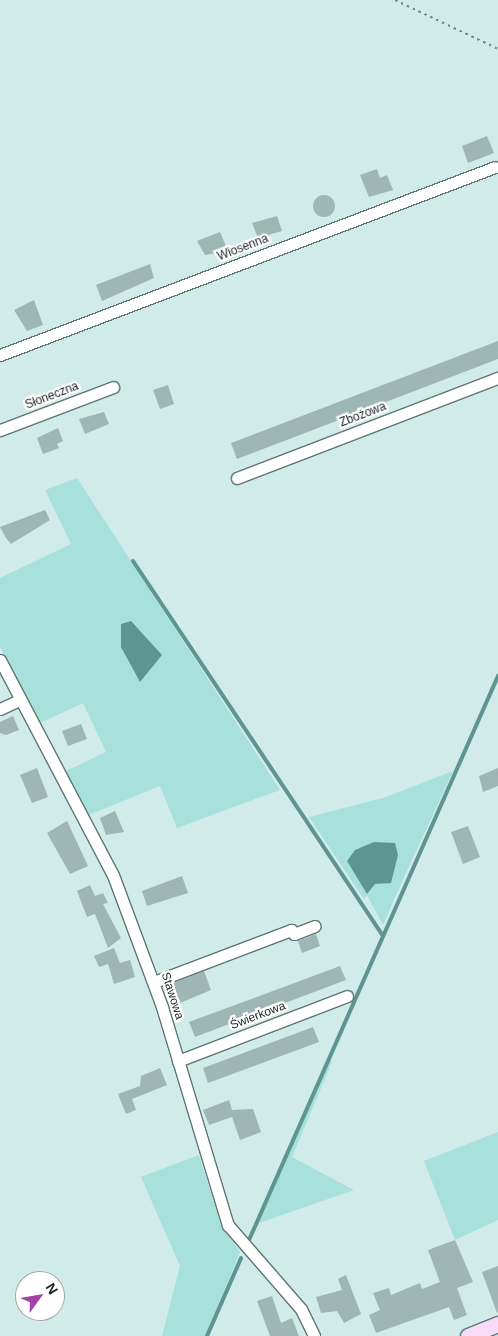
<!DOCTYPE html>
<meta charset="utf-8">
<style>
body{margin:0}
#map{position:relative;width:498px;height:1336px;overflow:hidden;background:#d1ebe9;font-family:Arial,sans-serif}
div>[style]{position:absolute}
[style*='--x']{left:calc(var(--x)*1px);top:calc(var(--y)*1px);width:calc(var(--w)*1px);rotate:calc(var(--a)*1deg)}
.green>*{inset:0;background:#a8e0db}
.water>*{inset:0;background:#5e9590}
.stream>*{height:4px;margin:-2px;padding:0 2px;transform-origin:2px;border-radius:2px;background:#5e9590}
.building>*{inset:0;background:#9eb7b5}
.round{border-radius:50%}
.path>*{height:2px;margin-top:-1px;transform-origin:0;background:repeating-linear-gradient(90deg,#768786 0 2.5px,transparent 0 6.5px)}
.roads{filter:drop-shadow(1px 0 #5f7674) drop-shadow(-1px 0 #5f7674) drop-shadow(0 1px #5f7674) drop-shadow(0 -1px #5f7674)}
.minor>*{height:11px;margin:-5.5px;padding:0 5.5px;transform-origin:5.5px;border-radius:5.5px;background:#fff}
.major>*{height:15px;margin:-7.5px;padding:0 7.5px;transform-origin:7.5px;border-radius:7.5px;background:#f8daf9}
span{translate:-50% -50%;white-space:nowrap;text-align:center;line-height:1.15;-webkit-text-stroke:4.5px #fff;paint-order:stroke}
.street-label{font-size:12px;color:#1b2423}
.north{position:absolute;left:15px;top:1271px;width:50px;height:50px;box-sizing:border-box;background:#fff;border:1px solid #a4a7a7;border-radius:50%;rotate:58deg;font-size:14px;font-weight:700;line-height:20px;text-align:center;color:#1b2423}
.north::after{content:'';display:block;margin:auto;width:18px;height:22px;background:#a241a8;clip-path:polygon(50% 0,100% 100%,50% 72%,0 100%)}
</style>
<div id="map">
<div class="green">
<div style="clip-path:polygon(77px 478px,280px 790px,177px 828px,160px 786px,86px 816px,62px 773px,106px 752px,83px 703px,38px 724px,0 647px,0 578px,71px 544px,45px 490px)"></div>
<div style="clip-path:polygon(453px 771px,400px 886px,383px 925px,367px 895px,364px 899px,309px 817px,386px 797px)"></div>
<div style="clip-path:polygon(329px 1056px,332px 1062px,292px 1157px,354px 1190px,259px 1223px)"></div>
<div style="clip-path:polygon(498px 1132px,498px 1220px,455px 1240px,424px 1161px)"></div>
<div style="clip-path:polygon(199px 1155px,220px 1222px,240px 1252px,206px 1336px,162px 1336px,180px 1266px,141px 1177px)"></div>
</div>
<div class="water">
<div style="clip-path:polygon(131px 621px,162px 655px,140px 682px,121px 647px,121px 624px)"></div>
<div style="clip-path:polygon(374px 842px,395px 843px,398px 855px,391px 883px,375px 884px,367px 894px,347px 861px,355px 850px)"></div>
</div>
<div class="stream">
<div style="--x:133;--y:561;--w:449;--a:56.3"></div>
<div style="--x:249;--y:1240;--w:617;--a:-66.18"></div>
<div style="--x:207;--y:1336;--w:85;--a:-66.4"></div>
</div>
<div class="building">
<div style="clip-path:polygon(487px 136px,494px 153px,468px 163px,462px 146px)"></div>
<div style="clip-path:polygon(377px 169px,380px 178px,387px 175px,393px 190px,369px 197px,360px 175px)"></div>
<div class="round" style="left:313px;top:195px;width:22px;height:22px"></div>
<div style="clip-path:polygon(277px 216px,282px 231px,258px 238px,252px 223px)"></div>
<div style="clip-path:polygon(220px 232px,228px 251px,205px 255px,197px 241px)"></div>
<div style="clip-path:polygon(150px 264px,154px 278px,102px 301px,96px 285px)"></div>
<div style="clip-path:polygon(34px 300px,43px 325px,27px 331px,14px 310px)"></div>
<div style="clip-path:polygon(498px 341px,498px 359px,237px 459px,231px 443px)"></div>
<div style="clip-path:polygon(168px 385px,174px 404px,160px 409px,153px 390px)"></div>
<div style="clip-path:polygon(104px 412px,109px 424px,85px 434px,79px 419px)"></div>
<div style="clip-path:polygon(58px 428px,63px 441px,57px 444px,59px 448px,43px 454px,37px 438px)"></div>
<div style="clip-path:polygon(45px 510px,50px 520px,11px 544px,6px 538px,0 527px)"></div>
<div style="clip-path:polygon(13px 716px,19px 730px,6px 735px,0 733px,0 722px)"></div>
<div style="clip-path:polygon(81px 724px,87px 739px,68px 746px,62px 731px)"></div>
<div style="clip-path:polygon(37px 768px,48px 797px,32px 803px,20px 775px)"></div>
<div style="clip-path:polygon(498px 768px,498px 786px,483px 792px,479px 776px)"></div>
<div style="clip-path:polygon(115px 811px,124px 832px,106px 835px,100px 818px)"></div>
<div style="clip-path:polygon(67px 821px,88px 866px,70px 874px,47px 833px)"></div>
<div style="clip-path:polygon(468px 826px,480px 857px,463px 864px,451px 832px)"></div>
<div style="clip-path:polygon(182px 876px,188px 893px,147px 906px,142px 891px)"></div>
<div style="clip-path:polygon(90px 885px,95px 896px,103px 893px,108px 903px,103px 904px,121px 938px,108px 948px,95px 914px,87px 917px,77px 891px)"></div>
<div style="clip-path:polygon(316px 934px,320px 946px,302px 953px,298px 941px)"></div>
<div style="clip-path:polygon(114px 948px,120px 963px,130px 960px,135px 977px,114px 984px,108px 964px,99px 967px,94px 956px)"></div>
<div style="clip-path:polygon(340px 966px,346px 980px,195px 1037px,189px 1022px)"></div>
<div style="clip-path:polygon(204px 971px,211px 990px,180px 1003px,179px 998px,173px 1000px,168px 985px)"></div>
<div style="clip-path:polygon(313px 1027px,319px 1042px,208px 1083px,203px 1068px)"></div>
<div style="clip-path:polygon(160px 1068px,167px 1085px,132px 1099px,136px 1110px,126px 1114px,118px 1094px,140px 1086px,141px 1076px)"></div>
<div style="clip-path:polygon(229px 1100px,232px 1110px,253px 1109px,261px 1132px,240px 1140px,232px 1117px,209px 1125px,203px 1110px)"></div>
<div style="clip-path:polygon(455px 1240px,473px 1282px,457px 1288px,467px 1315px,454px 1320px,449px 1307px,376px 1333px,369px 1315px,380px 1310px,373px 1293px,389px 1288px,391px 1295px,420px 1283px,422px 1289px,440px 1282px,428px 1250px)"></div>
<div style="clip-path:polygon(498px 1266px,498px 1312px,497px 1313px,482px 1272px)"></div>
<div style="clip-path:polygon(346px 1275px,361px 1314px,344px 1323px,337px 1311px,321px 1313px,316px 1297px,342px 1290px,338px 1279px)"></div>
<div style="clip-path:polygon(272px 1296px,281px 1323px,292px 1318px,299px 1336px,270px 1336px,257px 1301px)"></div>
</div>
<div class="path">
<div style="--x:395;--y:0;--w:114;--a:25.4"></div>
</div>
<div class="roads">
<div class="minor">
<div style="--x:0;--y:355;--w:529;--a:-20.8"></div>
<div style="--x:0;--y:430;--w:121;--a:-20.8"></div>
<div style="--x:237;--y:478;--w:280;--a:-21"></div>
<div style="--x:0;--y:660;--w:243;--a:62.3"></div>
<div style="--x:113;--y:875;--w:141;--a:69.6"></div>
<div style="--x:162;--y:1007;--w:228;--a:73.2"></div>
<div style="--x:228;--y:1225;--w:111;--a:49"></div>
<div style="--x:301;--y:1309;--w:30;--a:64"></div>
<div style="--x:0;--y:709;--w:21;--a:-25"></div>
<div style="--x:154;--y:982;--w:147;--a:-20.8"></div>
<div style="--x:291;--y:930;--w:5;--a:53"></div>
<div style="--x:294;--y:934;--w:22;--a:-21"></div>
<div style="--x:178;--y:1061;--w:181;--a:-21"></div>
</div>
<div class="major">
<div style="--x:468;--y:1336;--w:32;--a:-22"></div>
</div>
</div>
<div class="street-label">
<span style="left:243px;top:248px;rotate:-21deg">Wiosenna</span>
<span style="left:52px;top:396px;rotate:-21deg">Słoneczna</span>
<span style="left:363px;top:415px;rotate:-21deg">Zbożowa</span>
<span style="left:172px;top:996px;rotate:72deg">Stawowa</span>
<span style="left:258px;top:1016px;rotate:-21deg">Świerkowa</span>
</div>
<div class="north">N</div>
</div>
